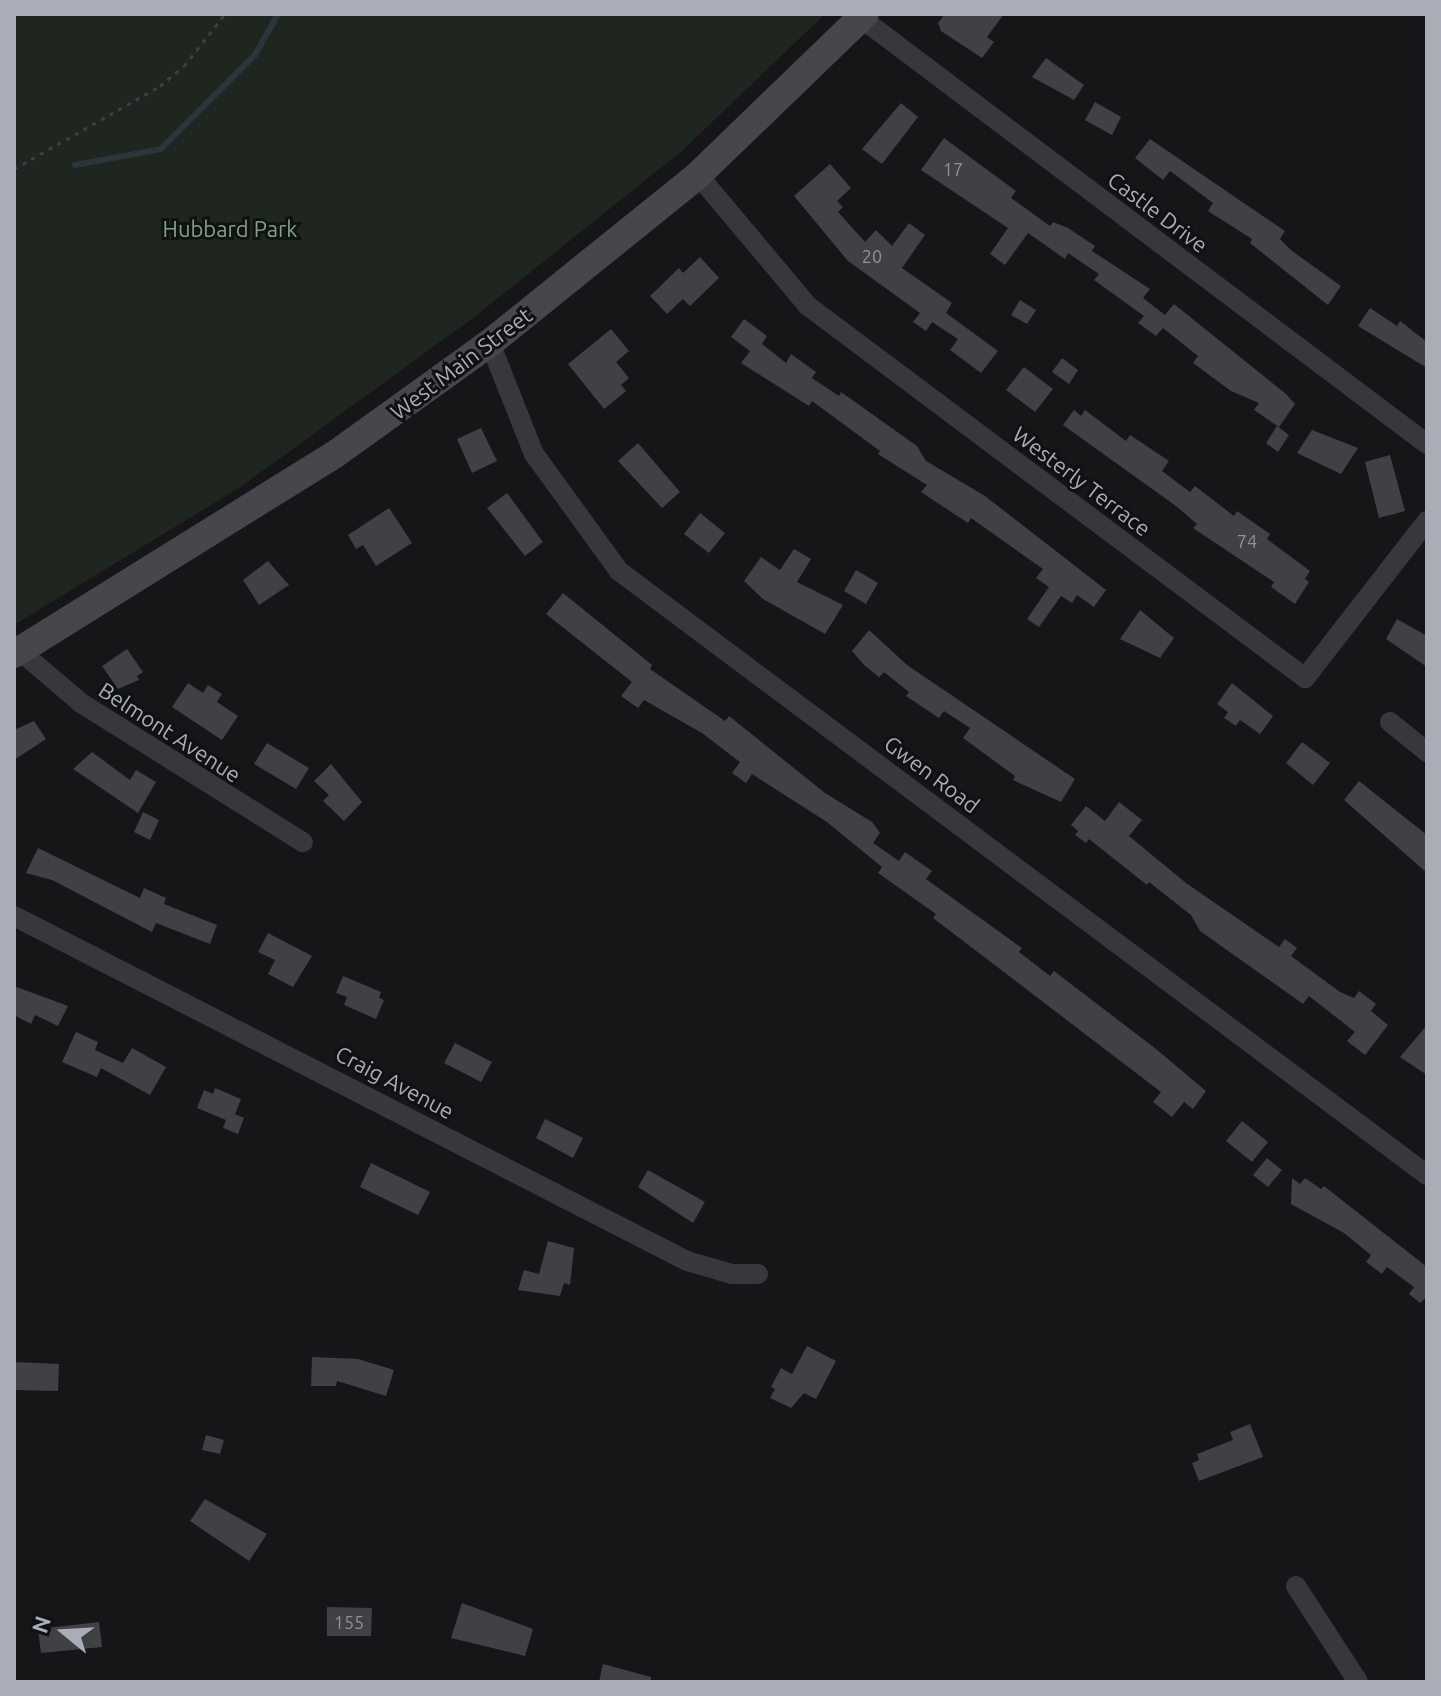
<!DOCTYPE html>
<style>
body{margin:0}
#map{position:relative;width:1441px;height:1696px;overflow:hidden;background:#161618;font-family:Ubuntu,sans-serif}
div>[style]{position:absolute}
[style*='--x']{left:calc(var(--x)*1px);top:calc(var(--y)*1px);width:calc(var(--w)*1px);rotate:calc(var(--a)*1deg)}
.green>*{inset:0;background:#1e261f}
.stream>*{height:6px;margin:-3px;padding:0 3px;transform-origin:3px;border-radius:3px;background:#2c353c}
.building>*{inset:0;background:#404145}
.path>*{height:3px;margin-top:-1.5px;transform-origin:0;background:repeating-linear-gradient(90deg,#3d3f44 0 4px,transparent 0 10px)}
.street>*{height:20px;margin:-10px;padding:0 10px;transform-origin:10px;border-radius:10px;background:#37383d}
.secondary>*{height:28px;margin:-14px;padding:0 14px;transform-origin:14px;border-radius:14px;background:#45474d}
span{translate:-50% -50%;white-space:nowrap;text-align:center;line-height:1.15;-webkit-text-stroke:6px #111113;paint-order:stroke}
.number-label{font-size:18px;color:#8e929b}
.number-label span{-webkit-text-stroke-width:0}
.street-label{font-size:22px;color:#a8adb8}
.park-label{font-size:22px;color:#7fa381}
.frame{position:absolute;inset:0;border:16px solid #a8adb8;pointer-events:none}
.north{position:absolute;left:24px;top:1592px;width:80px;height:80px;-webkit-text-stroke:6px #111113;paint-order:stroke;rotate:288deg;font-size:22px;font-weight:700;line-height:32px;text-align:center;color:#a8adb8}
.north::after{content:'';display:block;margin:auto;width:28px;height:36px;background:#a8adb8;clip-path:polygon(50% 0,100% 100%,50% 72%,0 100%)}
</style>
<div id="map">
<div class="green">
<div style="clip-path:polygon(14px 14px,825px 14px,682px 151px,477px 315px,242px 486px,14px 625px)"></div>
</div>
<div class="stream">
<div style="--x:75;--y:165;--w:87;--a:-10.5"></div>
<div style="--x:161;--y:149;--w:133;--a:-45"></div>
<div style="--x:255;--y:55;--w:47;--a:-60.7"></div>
</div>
<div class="building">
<div style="clip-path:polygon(945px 14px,1004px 14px,987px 37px,994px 42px,982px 58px,941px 31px,938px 23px)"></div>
<div style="clip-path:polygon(1046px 58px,1084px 85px,1074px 100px,1032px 77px)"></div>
<div style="clip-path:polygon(1095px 102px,1121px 117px,1112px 135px,1085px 120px)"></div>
<div style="clip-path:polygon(901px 103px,918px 117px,882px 164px,862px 149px)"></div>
<div style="clip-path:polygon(944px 138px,1016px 191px,1011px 198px,1050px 226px,1053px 222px,1068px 228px,1095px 246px,1092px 251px,1150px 289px,1143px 298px,1165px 315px,1174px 304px,1286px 394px,1295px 404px,1279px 427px,1254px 410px,1259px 403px,1231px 391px,1193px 363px,1198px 356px,1163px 328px,1156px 336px,1138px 323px,1144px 316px,1094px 280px,1099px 274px,1068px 253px,1065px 259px,1028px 233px,1005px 265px,990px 254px,1008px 228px,921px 170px)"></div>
<div style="clip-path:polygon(1150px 139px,1285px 231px,1280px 239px,1292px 251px,1341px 286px,1328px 305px,1250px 243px,1252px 239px,1208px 211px,1213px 203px,1170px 171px,1163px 180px,1135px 158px)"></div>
<div style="clip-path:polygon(830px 164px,851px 188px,837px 201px,843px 207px,838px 212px,865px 242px,876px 230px,892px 246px,909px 223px,925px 235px,902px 268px,952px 303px,946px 313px,998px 351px,981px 373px,950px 350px,958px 339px,932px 322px,926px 331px,913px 322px,920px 313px,848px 261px,794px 196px)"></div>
<div style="clip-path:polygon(700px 257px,719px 278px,690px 306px,683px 299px,667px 314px,650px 296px,679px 268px,683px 273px)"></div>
<div style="clip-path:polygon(1020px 300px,1036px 310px,1027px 324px,1011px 315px)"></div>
<div style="clip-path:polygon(1370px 308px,1397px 326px,1400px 321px,1427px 342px,1427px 368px,1358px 326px)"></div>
<div style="clip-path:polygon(744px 319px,767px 336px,762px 344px,786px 363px,791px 354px,816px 372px,812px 378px,839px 396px,841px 392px,917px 446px,926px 461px,985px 496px,1106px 590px,1094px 607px,1077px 595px,1072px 603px,1061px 596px,1039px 627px,1027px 619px,1049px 587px,1036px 578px,1043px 569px,971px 518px,968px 523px,921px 492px,927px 485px,878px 454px,880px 451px,812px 401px,809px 406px,741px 363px,750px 351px,731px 337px)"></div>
<div style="clip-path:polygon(611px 329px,629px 351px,616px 362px,629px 378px,621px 385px,626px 391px,604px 409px,568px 364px)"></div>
<div style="clip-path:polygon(1062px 358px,1078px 370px,1069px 384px,1052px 372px)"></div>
<div style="clip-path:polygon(1024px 367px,1053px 389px,1035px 412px,1006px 390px)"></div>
<div style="clip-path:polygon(1074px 410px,1081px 416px,1085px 410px,1126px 441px,1130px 435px,1169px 461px,1162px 471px,1190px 492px,1195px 486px,1234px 516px,1237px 511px,1270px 534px,1267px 539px,1310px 571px,1305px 579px,1309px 582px,1295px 604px,1271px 587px,1274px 582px,1193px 528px,1197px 524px,1176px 506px,1063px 425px)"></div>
<div style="clip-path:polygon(1277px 426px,1289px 435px,1278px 452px,1266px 443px)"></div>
<div style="clip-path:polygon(481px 428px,497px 461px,472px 473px,457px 439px)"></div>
<div style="clip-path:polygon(1312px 430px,1358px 448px,1341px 474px,1297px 453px)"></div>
<div style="clip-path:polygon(638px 443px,680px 492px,662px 508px,618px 461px)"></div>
<div style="clip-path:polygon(1390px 455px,1405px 511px,1379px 518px,1365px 462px)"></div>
<div style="clip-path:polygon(507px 493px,543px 542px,525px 556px,487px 508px)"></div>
<div style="clip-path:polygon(389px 508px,412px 543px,376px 566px,363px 545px,356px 549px,348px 535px)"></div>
<div style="clip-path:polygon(700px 513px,725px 533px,709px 553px,684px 534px)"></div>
<div style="clip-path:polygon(794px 549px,811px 559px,797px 582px,843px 605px,825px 634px,763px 599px,744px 581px,761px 557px,780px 570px)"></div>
<div style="clip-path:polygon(268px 561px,289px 585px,259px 605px,243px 580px)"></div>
<div style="clip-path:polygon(856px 570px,878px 583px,866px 604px,844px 591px)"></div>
<div style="clip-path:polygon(563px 593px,652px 665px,650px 669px,725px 721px,729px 716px,825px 793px,872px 822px,880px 833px,873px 843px,899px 861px,905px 852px,932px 871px,926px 879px,1022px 948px,1019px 952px,1050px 976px,1054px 971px,1156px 1049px,1206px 1091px,1193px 1109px,1184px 1102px,1172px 1117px,1153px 1102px,1161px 1092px,933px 918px,936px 914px,878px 873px,882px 867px,827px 822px,752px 774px,746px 783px,732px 773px,740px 762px,702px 733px,644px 700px,638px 708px,621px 696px,632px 682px,546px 614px)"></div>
<div style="clip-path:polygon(1140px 610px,1174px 638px,1160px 658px,1120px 639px)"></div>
<div style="clip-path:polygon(1397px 619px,1427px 636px,1427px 667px,1386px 639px)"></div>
<div style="clip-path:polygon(869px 630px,907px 665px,1075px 779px,1061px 802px,1013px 780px,1015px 776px,963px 738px,970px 728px,944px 711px,939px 718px,906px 696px,909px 692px,884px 672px,879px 677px,864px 665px,852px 651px)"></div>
<div style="clip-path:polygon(127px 649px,143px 672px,137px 676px,139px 680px,118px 689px,102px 666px)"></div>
<div style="clip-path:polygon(188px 683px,203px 693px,208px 685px,222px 694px,217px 702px,238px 716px,222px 740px,172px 707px)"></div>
<div style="clip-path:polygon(1232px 683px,1273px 716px,1260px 734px,1240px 720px,1236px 726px,1224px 718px,1228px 712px,1217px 704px)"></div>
<div style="clip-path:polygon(34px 721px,46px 739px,14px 760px,14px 730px)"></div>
<div style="clip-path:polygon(1302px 742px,1330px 763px,1313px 785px,1286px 763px)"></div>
<div style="clip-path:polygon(267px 743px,309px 768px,296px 789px,254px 764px)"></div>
<div style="clip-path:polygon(92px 752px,130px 780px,136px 770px,156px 782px,138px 813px,73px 769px)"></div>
<div style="clip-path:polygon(331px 764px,362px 802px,344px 821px,323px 801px,329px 795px,314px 781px)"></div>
<div style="clip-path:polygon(1359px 781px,1427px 835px,1427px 873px,1344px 800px)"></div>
<div style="clip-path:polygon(1119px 802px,1142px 820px,1129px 836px,1186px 883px,1279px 947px,1285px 939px,1297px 948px,1291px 956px,1340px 992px,1354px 998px,1359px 991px,1376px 1004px,1371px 1011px,1388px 1025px,1365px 1055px,1347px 1041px,1355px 1032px,1309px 996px,1303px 1004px,1200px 931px,1191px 915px,1149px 882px,1147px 885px,1089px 839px,1086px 843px,1075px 835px,1078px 831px,1071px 825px,1086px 806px,1105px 821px)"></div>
<div style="clip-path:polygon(143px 812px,159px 820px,150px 840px,134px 832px)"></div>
<div style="clip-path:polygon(38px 848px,140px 898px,144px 888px,166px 898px,164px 904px,217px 925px,210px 944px,156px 923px,152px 932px,52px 880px,26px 873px)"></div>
<div style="clip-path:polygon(268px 933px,312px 956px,293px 987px,268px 974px,275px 960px,258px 952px)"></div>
<div style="clip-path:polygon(343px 976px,381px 992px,379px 998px,384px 1000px,376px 1019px,344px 1005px,347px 997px,336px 993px)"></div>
<div style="clip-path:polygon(14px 986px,68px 1006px,58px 1026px,35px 1015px,31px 1024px,14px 1015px)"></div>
<div style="clip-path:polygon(1427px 1025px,1427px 1075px,1400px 1057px)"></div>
<div style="clip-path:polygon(76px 1032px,98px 1042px,95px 1050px,123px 1063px,132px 1048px,166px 1067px,150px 1095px,101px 1068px,97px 1077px,62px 1062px)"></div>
<div style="clip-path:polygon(455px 1043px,492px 1062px,481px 1082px,444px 1063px)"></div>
<div style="clip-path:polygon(215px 1088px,241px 1099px,235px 1114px,244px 1118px,238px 1134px,223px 1128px,226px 1120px,197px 1108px,204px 1090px,213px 1094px)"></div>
<div style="clip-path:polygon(545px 1119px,583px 1138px,573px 1158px,536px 1138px)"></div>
<div style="clip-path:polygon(1242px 1121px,1268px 1142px,1252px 1162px,1226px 1141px)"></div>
<div style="clip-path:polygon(1267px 1158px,1282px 1170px,1268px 1187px,1253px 1175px)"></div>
<div style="clip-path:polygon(371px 1163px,430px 1192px,418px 1215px,360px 1187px)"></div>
<div style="clip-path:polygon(648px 1170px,705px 1202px,693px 1223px,638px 1187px)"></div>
<div style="clip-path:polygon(1292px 1178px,1300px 1184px,1305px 1178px,1321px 1189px,1324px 1186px,1427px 1267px,1427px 1297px,1420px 1303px,1409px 1294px,1414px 1287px,1387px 1267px,1382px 1274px,1366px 1262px,1371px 1255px,1344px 1233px,1291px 1204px)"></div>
<div style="clip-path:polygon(548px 1241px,574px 1248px,570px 1285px,564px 1283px,560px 1296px,518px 1290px,524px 1270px,539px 1274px)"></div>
<div style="clip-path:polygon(807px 1346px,836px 1361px,816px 1399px,804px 1393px,791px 1408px,770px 1398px,775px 1389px,771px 1387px,781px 1368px,792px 1374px)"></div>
<div style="clip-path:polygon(312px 1357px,358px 1359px,394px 1370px,386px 1396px,337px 1381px,336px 1386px,311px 1386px)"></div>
<div style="clip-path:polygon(14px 1362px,59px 1364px,58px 1391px,14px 1390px)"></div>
<div style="clip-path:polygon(1250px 1424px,1263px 1457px,1199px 1481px,1192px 1463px,1199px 1460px,1197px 1454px,1233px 1440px,1230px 1432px)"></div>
<div style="clip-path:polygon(206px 1435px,224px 1440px,220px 1454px,202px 1450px)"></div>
<div style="clip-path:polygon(205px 1499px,267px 1534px,249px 1561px,190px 1521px)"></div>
<div style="clip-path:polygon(462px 1603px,533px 1629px,525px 1656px,451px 1638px)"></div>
<div style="clip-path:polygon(327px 1607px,372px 1608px,371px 1636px,327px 1636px)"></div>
<div style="clip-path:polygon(99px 1622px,102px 1647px,41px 1653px,38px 1629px)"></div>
<div style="clip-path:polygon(603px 1664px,651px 1677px,651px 1682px,599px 1682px)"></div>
</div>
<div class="path">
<div style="--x:14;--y:169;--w:168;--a:-29.6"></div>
<div style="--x:160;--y:86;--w:31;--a:-40"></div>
<div style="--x:184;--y:66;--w:66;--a:-51.7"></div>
</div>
<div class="street">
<div style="--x:861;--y:18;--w:708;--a:36.97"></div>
<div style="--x:698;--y:175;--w:171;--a:50"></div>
<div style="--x:808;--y:306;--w:621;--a:36.81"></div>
<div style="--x:1305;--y:678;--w:199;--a:-52.2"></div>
<div style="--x:490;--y:343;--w:119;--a:68.4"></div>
<div style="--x:534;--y:454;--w:145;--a:54"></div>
<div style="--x:619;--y:571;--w:1009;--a:36.78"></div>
<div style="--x:20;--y:651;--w:80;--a:40.4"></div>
<div style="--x:81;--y:703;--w:262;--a:32.1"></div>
<div style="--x:1390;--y:722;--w:48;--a:39"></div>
<div style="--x:14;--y:916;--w:756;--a:27.14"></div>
<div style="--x:687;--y:1261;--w:47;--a:16.1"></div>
<div style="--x:732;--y:1274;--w:26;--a:0"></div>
<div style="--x:1296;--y:1586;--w:114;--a:57.1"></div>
</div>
<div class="secondary">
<div style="--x:14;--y:654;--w:377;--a:-31.9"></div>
<div style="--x:334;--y:455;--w:192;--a:-35.7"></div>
<div style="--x:490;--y:343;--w:267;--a:-38.9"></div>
<div style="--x:698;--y:175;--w:232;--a:-44"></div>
</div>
<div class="number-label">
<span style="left:953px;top:169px">17</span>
<span style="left:872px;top:256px">20</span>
<span style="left:1247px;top:541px">74</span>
<span style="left:349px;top:1622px">155</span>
</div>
<div class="street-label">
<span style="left:1158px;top:212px;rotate:37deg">Castle Drive</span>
<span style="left:461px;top:363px;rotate:-37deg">West Main Street</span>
<span style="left:1082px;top:481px;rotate:37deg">Westerly Terrace</span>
<span style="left:170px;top:732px;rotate:33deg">Belmont Avenue</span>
<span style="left:932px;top:774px;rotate:37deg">Gwen Road</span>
<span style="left:395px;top:1082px;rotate:28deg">Craig Avenue</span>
</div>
<div class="park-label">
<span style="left:230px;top:229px">Hubbard Park</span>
</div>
<div class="frame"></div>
<div class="north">N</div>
</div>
